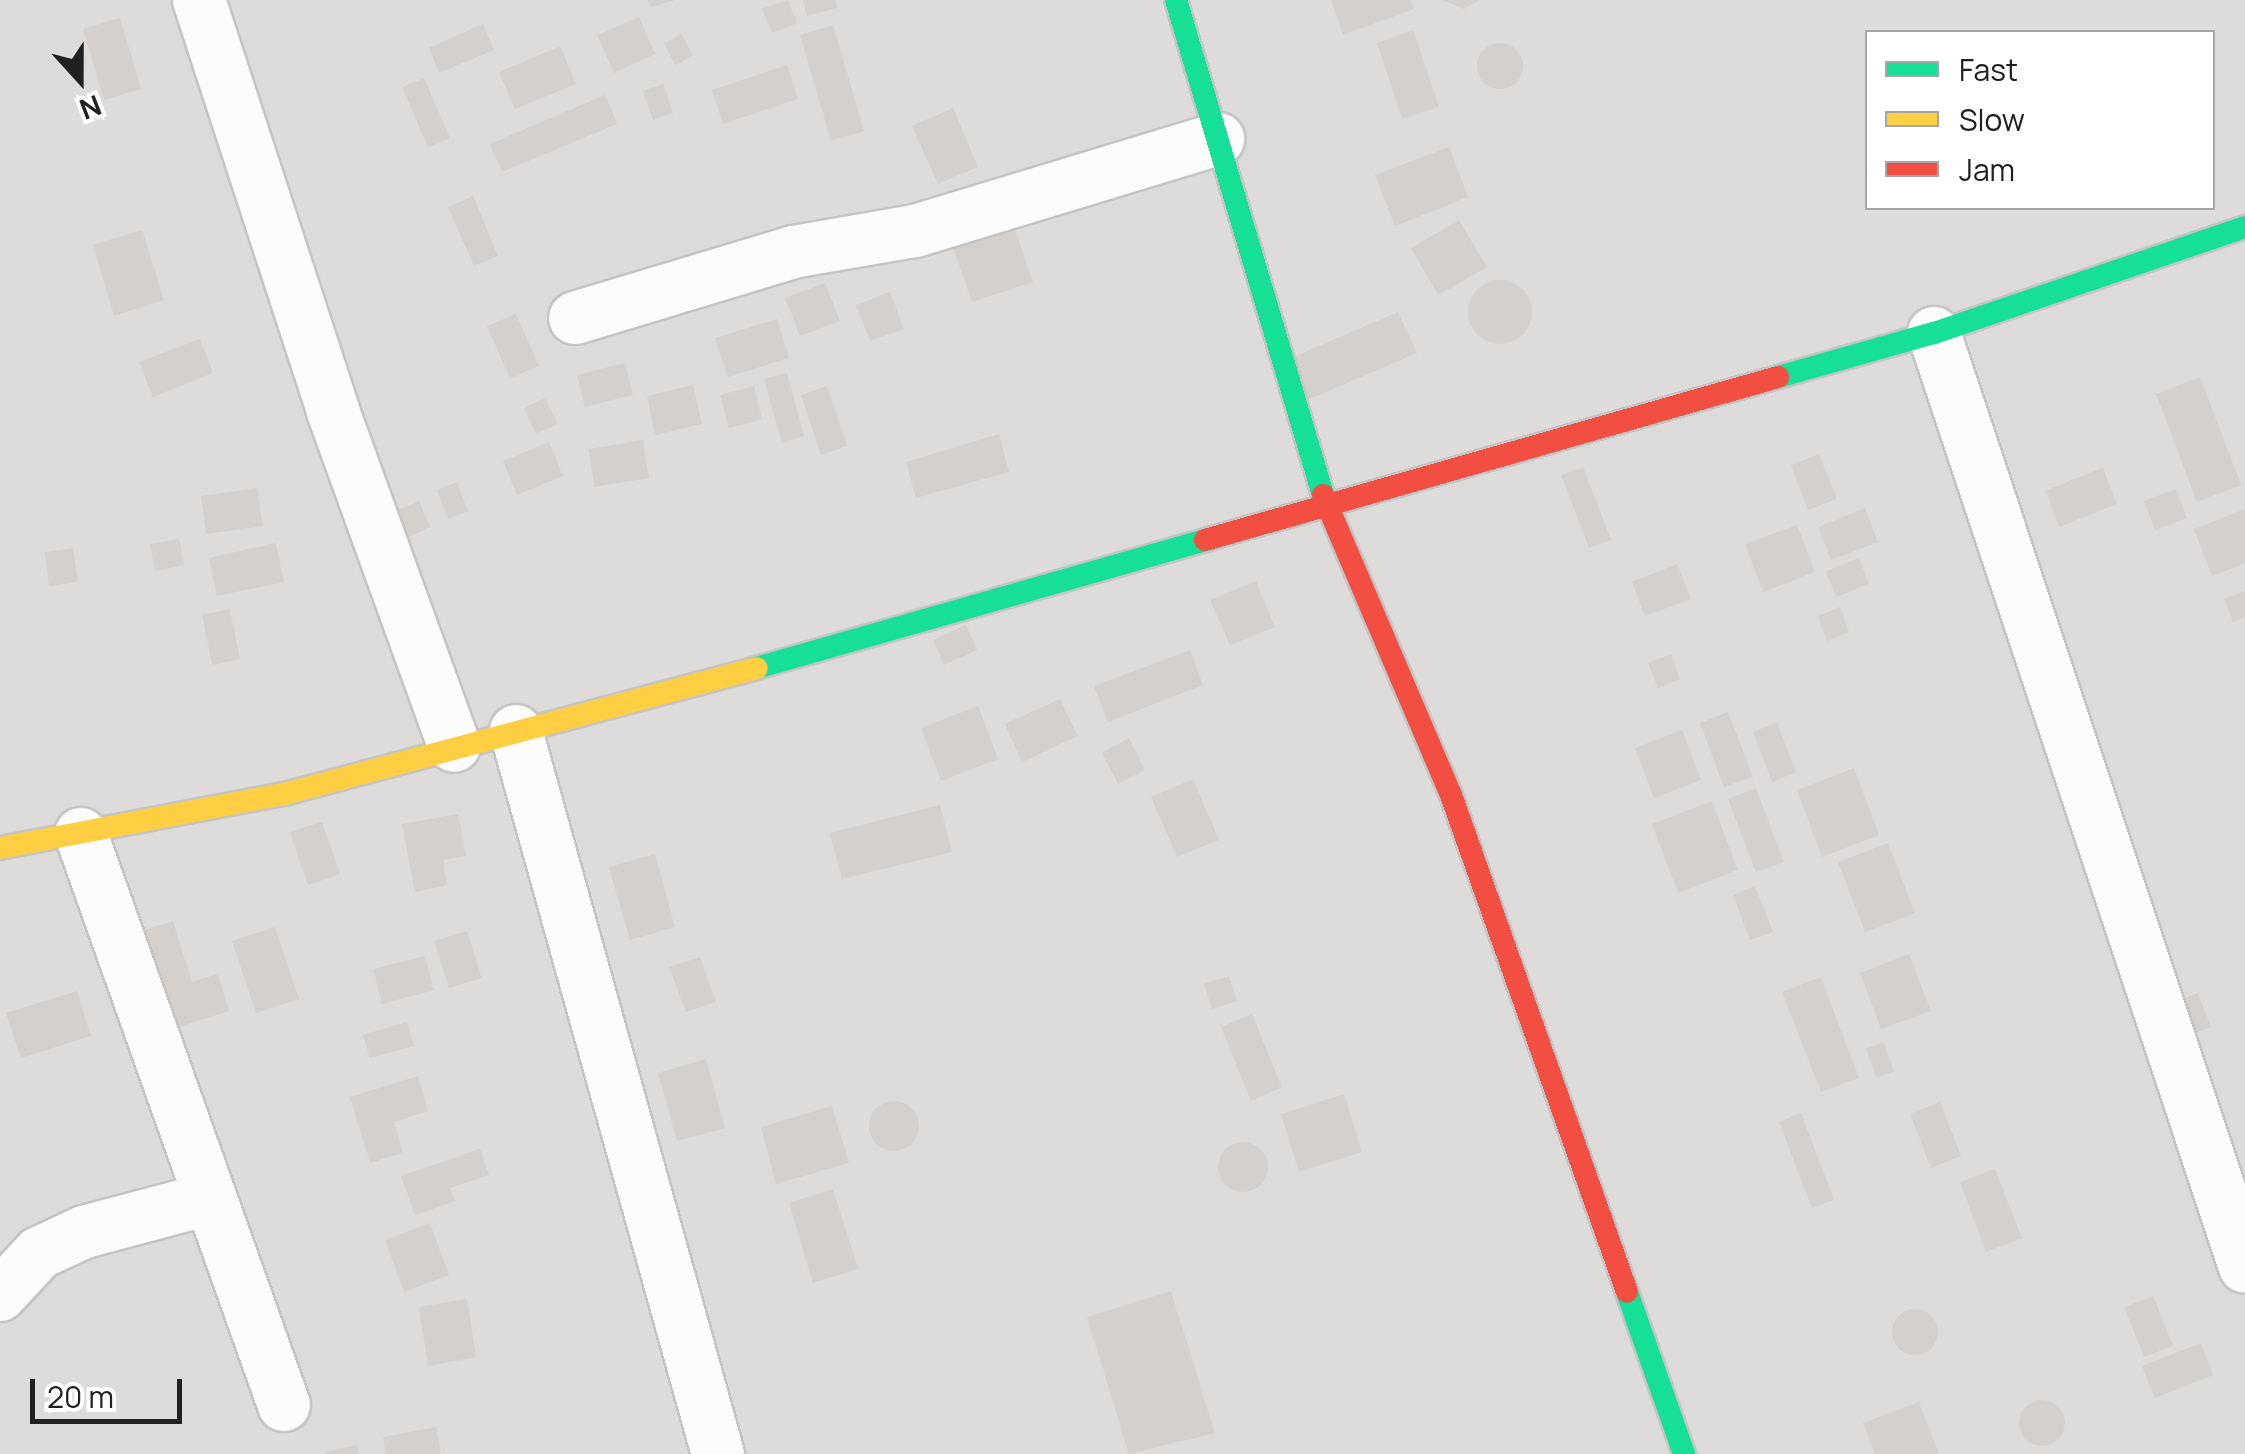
<!DOCTYPE html>
<style>
body{margin:0}
#map{position:relative;width:2245px;height:1454px;overflow:hidden;background:#eeecea;font-family:Manrope,sans-serif}
div>[style]{position:absolute}
[style*='--x']{left:calc(var(--x)*1px);top:calc(var(--y)*1px);width:calc(var(--w)*1px);rotate:calc(var(--a)*1deg)}
.residential>*{inset:0;background:#dddcdb}
.building>*{inset:0;background:#d3d0ce}
.round{border-radius:50%}
.roads{filter:drop-shadow(2px 0 #c5c4c4) drop-shadow(-2px 0 #c5c4c4) drop-shadow(0 2px #c5c4c4) drop-shadow(0 -2px #c5c4c4)}
.street>*{height:52px;margin:-26px;padding:0 26px;transform-origin:26px;border-radius:26px;background:#fcfcfc}
.fast>*{height:22px;margin:-11px;padding:0 11px;transform-origin:11px;border-radius:11px;background:#16e098}
.slow>*{height:22px;margin:-11px;padding:0 11px;transform-origin:11px;border-radius:11px;background:#ffcf43}
.jam>*{height:22px;margin:-11px;padding:0 11px;transform-origin:11px;border-radius:11px;background:#f24e42}
span{translate:-50% -50%;white-space:nowrap;text-align:center;line-height:1.15;-webkit-text-stroke:8px #fff;paint-order:stroke}
.legend{position:absolute;left:1865px;top:30px;width:350px;height:180px;box-sizing:border-box;background:#fff;border:2px solid #a6a6a6;margin:0;padding:12px 18px;list-style:none;font-size:30px;color:#202020}
.legend li{display:flex;align-items:center;gap:20px;height:50px}
.legend b{width:50px;border:2px solid #a6a6a6}
.north{position:absolute;left:30px;top:30px;width:100px;height:100px;-webkit-text-stroke:8px #fff;paint-order:stroke;rotate:159deg;font-size:28px;font-weight:700;line-height:40px;text-align:center;color:#202020}
.north::after{content:'';display:block;margin:auto;width:35px;height:45px;background:#202020;clip-path:polygon(50% 0,100% 100%,50% 72%,0 100%)}
.scale{position:absolute;left:30px;top:1379px;width:152px;height:45px;box-sizing:border-box;border:5px solid #202020;border-top:0;padding-left:12px;font-size:30px;line-height:35px;white-space:nowrap;color:#202020;-webkit-text-stroke:8px #fff;paint-order:stroke}
</style>
<div id="map">
<div class="residential">
<div style="clip-path:polygon(evenodd,0 0,2245px 0,2245px 1454px,0 1454px,0 0,1868px 32px,2212px 32px,2212px 208px,1868px 208px,1868px 32px)"></div>
</div>
<div class="building">
<div style="clip-path:polygon(648px 0,673px 0,673px 1px,650px 7px)"></div>
<div style="clip-path:polygon(788px 0,797px 23px,772px 33px,762px 9px)"></div>
<div style="clip-path:polygon(803px 0,836px 0,837px 8px,807px 16px)"></div>
<div style="clip-path:polygon(1331px 0,1411px 0,1414px 9px,1343px 35px)"></div>
<div style="clip-path:polygon(1442px 0,1480px 0,1464px 9px)"></div>
<div style="clip-path:polygon(639px 17px,655px 54px,614px 73px,597px 35px)"></div>
<div style="clip-path:polygon(120px 18px,141px 89px,104px 100px,83px 29px)"></div>
<div style="clip-path:polygon(483px 24px,494px 50px,439px 73px,429px 48px)"></div>
<div style="clip-path:polygon(833px 25px,864px 131px,831px 141px,800px 35px)"></div>
<div style="clip-path:polygon(1413px 30px,1439px 107px,1402px 119px,1377px 43px)"></div>
<div style="clip-path:polygon(682px 34px,693px 56px,675px 65px,664px 43px)"></div>
<div class="round" style="left:1477px;top:43px;width:46px;height:46px"></div>
<div style="clip-path:polygon(560px 46px,576px 84px,515px 109px,499px 72px)"></div>
<div style="clip-path:polygon(787px 65px,798px 99px,723px 124px,712px 90px)"></div>
<div style="clip-path:polygon(424px 78px,450px 138px,428px 147px,402px 87px)"></div>
<div style="clip-path:polygon(663px 84px,673px 113px,653px 120px,643px 91px)"></div>
<div style="clip-path:polygon(605px 95px,617px 124px,502px 172px,490px 144px)"></div>
<div style="clip-path:polygon(953px 108px,978px 167px,938px 184px,912px 126px)"></div>
<div style="clip-path:polygon(1449px 147px,1468px 197px,1395px 226px,1375px 175px)"></div>
<div style="clip-path:polygon(473px 196px,498px 256px,474px 266px,448px 207px)"></div>
<div style="clip-path:polygon(1459px 220px,1487px 267px,1438px 295px,1411px 248px)"></div>
<div style="clip-path:polygon(1013px 224px,1033px 282px,972px 302px,952px 244px)"></div>
<div style="clip-path:polygon(142px 230px,164px 300px,114px 316px,93px 245px)"></div>
<div class="round" style="left:1468px;top:280px;width:64px;height:64px"></div>
<div style="clip-path:polygon(825px 283px,840px 321px,800px 336px,785px 298px)"></div>
<div style="clip-path:polygon(890px 292px,904px 329px,870px 341px,856px 305px)"></div>
<div style="clip-path:polygon(1398px 312px,1417px 353px,1305px 401px,1286px 360px)"></div>
<div style="clip-path:polygon(516px 314px,539px 366px,510px 378px,487px 326px)"></div>
<div style="clip-path:polygon(777px 319px,789px 358px,728px 377px,715px 338px)"></div>
<div style="clip-path:polygon(200px 339px,213px 373px,153px 397px,139px 362px)"></div>
<div style="clip-path:polygon(625px 363px,633px 395px,585px 407px,577px 375px)"></div>
<div style="clip-path:polygon(787px 373px,804px 436px,782px 443px,764px 379px)"></div>
<div style="clip-path:polygon(2200px 377px,2241px 485px,2197px 502px,2156px 394px)"></div>
<div style="clip-path:polygon(693px 385px,702px 424px,655px 435px,647px 396px)"></div>
<div style="clip-path:polygon(754px 386px,762px 419px,729px 428px,720px 395px)"></div>
<div style="clip-path:polygon(827px 386px,847px 446px,821px 455px,801px 395px)"></div>
<div style="clip-path:polygon(545px 398px,558px 424px,536px 434px,524px 408px)"></div>
<div style="clip-path:polygon(999px 434px,1009px 472px,916px 498px,906px 462px)"></div>
<div style="clip-path:polygon(643px 440px,649px 478px,594px 487px,589px 449px)"></div>
<div style="clip-path:polygon(549px 442px,563px 476px,517px 495px,503px 461px)"></div>
<div style="clip-path:polygon(1819px 454px,1837px 499px,1808px 510px,1791px 465px)"></div>
<div style="clip-path:polygon(1583px 467px,1611px 540px,1589px 548px,1561px 475px)"></div>
<div style="clip-path:polygon(2103px 468px,2117px 504px,2059px 527px,2046px 490px)"></div>
<div style="clip-path:polygon(457px 482px,468px 511px,448px 519px,437px 490px)"></div>
<div style="clip-path:polygon(257px 488px,263px 526px,206px 534px,201px 496px)"></div>
<div style="clip-path:polygon(2176px 489px,2187px 518px,2155px 530px,2144px 501px)"></div>
<div style="clip-path:polygon(419px 501px,430px 527px,409px 537px,398px 510px)"></div>
<div style="clip-path:polygon(1865px 508px,1878px 542px,1831px 560px,1818px 527px)"></div>
<div style="clip-path:polygon(2245px 509px,2245px 563px,2212px 576px,2194px 529px)"></div>
<div style="clip-path:polygon(1797px 525px,1815px 572px,1763px 592px,1745px 544px)"></div>
<div style="clip-path:polygon(179px 539px,184px 565px,155px 571px,150px 544px)"></div>
<div style="clip-path:polygon(276px 543px,284px 582px,217px 596px,209px 558px)"></div>
<div style="clip-path:polygon(73px 548px,78px 582px,49px 586px,45px 552px)"></div>
<div style="clip-path:polygon(1859px 558px,1869px 584px,1836px 597px,1826px 571px)"></div>
<div style="clip-path:polygon(1677px 564px,1691px 599px,1645px 616px,1632px 582px)"></div>
<div style="clip-path:polygon(1256px 581px,1275px 627px,1230px 645px,1210px 600px)"></div>
<div style="clip-path:polygon(2245px 591px,2245px 617px,2233px 622px,2224px 599px)"></div>
<div style="clip-path:polygon(1840px 607px,1849px 632px,1827px 641px,1818px 616px)"></div>
<div style="clip-path:polygon(230px 609px,240px 659px,212px 665px,202px 615px)"></div>
<div style="clip-path:polygon(966px 625px,977px 650px,944px 665px,933px 640px)"></div>
<div style="clip-path:polygon(1190px 650px,1203px 685px,1108px 722px,1094px 686px)"></div>
<div style="clip-path:polygon(1671px 654px,1680px 679px,1658px 688px,1648px 663px)"></div>
<div style="clip-path:polygon(1060px 699px,1078px 736px,1022px 762px,1005px 724px)"></div>
<div style="clip-path:polygon(978px 706px,998px 759px,941px 781px,921px 728px)"></div>
<div style="clip-path:polygon(1728px 712px,1753px 777px,1724px 787px,1700px 723px)"></div>
<div style="clip-path:polygon(1777px 722px,1796px 772px,1772px 782px,1753px 732px)"></div>
<div style="clip-path:polygon(1682px 730px,1701px 780px,1654px 798px,1635px 748px)"></div>
<div style="clip-path:polygon(1129px 738px,1145px 770px,1118px 784px,1102px 753px)"></div>
<div style="clip-path:polygon(1854px 768px,1879px 835px,1822px 857px,1797px 790px)"></div>
<div style="clip-path:polygon(1193px 779px,1219px 840px,1177px 857px,1151px 797px)"></div>
<div style="clip-path:polygon(1756px 788px,1784px 862px,1756px 872px,1728px 799px)"></div>
<div style="clip-path:polygon(1712px 801px,1738px 870px,1678px 893px,1652px 824px)"></div>
<div style="clip-path:polygon(940px 805px,952px 852px,842px 879px,830px 833px)"></div>
<div style="clip-path:polygon(458px 814px,466px 856px,443px 860px,447px 885px,415px 892px,402px 824px)"></div>
<div style="clip-path:polygon(322px 822px,340px 874px,308px 885px,290px 832px)"></div>
<div style="clip-path:polygon(1888px 843px,1915px 913px,1865px 932px,1838px 862px)"></div>
<div style="clip-path:polygon(655px 854px,675px 927px,630px 940px,609px 867px)"></div>
<div style="clip-path:polygon(1755px 886px,1773px 932px,1750px 940px,1733px 895px)"></div>
<div style="clip-path:polygon(173px 921px,192px 982px,218px 974px,229px 1011px,165px 1031px,135px 933px)"></div>
<div style="clip-path:polygon(275px 927px,299px 999px,256px 1013px,232px 941px)"></div>
<div style="clip-path:polygon(467px 931px,482px 978px,449px 988px,434px 941px)"></div>
<div style="clip-path:polygon(1909px 954px,1931px 1011px,1881px 1029px,1860px 973px)"></div>
<div style="clip-path:polygon(425px 956px,434px 990px,382px 1004px,373px 969px)"></div>
<div style="clip-path:polygon(700px 957px,716px 1002px,686px 1012px,669px 967px)"></div>
<div style="clip-path:polygon(1229px 976px,1237px 1001px,1212px 1009px,1204px 984px)"></div>
<div style="clip-path:polygon(1821px 977px,1859px 1078px,1821px 1092px,1782px 992px)"></div>
<div style="clip-path:polygon(77px 991px,91px 1036px,21px 1058px,6px 1013px)"></div>
<div style="clip-path:polygon(2198px 993px,2211px 1027px,2184px 1037px,2171px 1003px)"></div>
<div style="clip-path:polygon(1252px 1014px,1282px 1087px,1251px 1101px,1221px 1027px)"></div>
<div style="clip-path:polygon(407px 1022px,414px 1046px,370px 1058px,363px 1035px)"></div>
<div style="clip-path:polygon(1883px 1042px,1894px 1071px,1877px 1078px,1866px 1049px)"></div>
<div style="clip-path:polygon(706px 1059px,725px 1128px,677px 1141px,658px 1073px)"></div>
<div style="clip-path:polygon(418px 1076px,428px 1111px,394px 1122px,403px 1153px,370px 1163px,350px 1097px)"></div>
<div style="clip-path:polygon(1344px 1094px,1362px 1152px,1299px 1172px,1281px 1114px)"></div>
<div class="round" style="left:869px;top:1101px;width:50px;height:50px"></div>
<div style="clip-path:polygon(1940px 1102px,1961px 1156px,1931px 1168px,1910px 1114px)"></div>
<div style="clip-path:polygon(832px 1106px,849px 1163px,776px 1184px,761px 1127px)"></div>
<div style="clip-path:polygon(1801px 1113px,1834px 1200px,1812px 1208px,1779px 1122px)"></div>
<div class="round" style="left:1218px;top:1142px;width:50px;height:50px"></div>
<div style="clip-path:polygon(480px 1149px,489px 1175px,450px 1188px,455px 1201px,415px 1215px,401px 1176px)"></div>
<div style="clip-path:polygon(1995px 1169px,2022px 1238px,1986px 1252px,1960px 1182px)"></div>
<div style="clip-path:polygon(833px 1189px,858px 1269px,813px 1283px,789px 1203px)"></div>
<div style="clip-path:polygon(430px 1223px,449px 1275px,404px 1292px,385px 1240px)"></div>
<div style="clip-path:polygon(1171px 1291px,1215px 1433px,1129px 1454px,1087px 1317px)"></div>
<div style="clip-path:polygon(2153px 1296px,2173px 1346px,2144px 1357px,2124px 1307px)"></div>
<div style="clip-path:polygon(467px 1299px,476px 1357px,428px 1366px,419px 1307px)"></div>
<div class="round" style="left:1892px;top:1309px;width:46px;height:46px"></div>
<div style="clip-path:polygon(2201px 1343px,2213px 1375px,2155px 1398px,2142px 1366px)"></div>
<div class="round" style="left:2019px;top:1400px;width:46px;height:46px"></div>
<div style="clip-path:polygon(1919px 1402px,1939px 1454px,1875px 1454px,1863px 1423px)"></div>
<div style="clip-path:polygon(436px 1427px,441px 1454px,386px 1454px,383px 1437px)"></div>
<div style="clip-path:polygon(357px 1445px,359px 1454px,326px 1454px,326px 1452px)"></div>
</div>
<div class="roads">
<div class="street">
<div style="--x:199;--y:0;--w:432;--a:71.9"></div>
<div style="--x:333;--y:411;--w:356;--a:70.1"></div>
<div style="--x:575;--y:318;--w:228;--a:-16.8"></div>
<div style="--x:793;--y:252;--w:124;--a:-9.8"></div>
<div style="--x:915;--y:231;--w:317;--a:-16.9"></div>
<div style="--x:1934;--y:333;--w:984;--a:71.58"></div>
<div style="--x:516;--y:731;--w:751;--a:74.39"></div>
<div style="--x:81;--y:834;--w:606;--a:70.43"></div>
<div style="--x:0;--y:1295;--w:57;--a:-47.1"></div>
<div style="--x:39;--y:1253;--w:50;--a:-25"></div>
<div style="--x:84;--y:1232;--w:128;--a:-14.9"></div>
</div>
<div class="fast">
<div style="--x:1176;--y:0;--w:516;--a:73.46"></div>
<div style="--x:1778;--y:377;--w:162;--a:-15.8"></div>
<div style="--x:1934;--y:333;--w:329;--a:-18.8"></div>
<div style="--x:756;--y:668;--w:467;--a:-15.9"></div>
<div style="--x:1627;--y:1292;--w:172;--a:70.6"></div>
</div>
<div class="slow">
<div style="--x:0;--y:848;--w:289;--a:-10.8"></div>
<div style="--x:284;--y:794;--w:489;--a:-14.9"></div>
</div>
<div class="jam">
<div style="--x:1323;--y:495;--w:326;--a:66.9"></div>
<div style="--x:1451;--y:795;--w:527;--a:70.5"></div>
<div style="--x:1205;--y:540;--w:596;--a:-15.88"></div>
</div>
</div>
<ul class="legend">
<li><b style="height:12px;background:#16e098"></b>Fast</li>
<li><b style="height:12px;background:#ffcf43"></b>Slow</li>
<li><b style="height:12px;background:#f24e42"></b>Jam</li>
</ul>
<div class="north">N</div>
<div class="scale">20 m</div>
</div>
